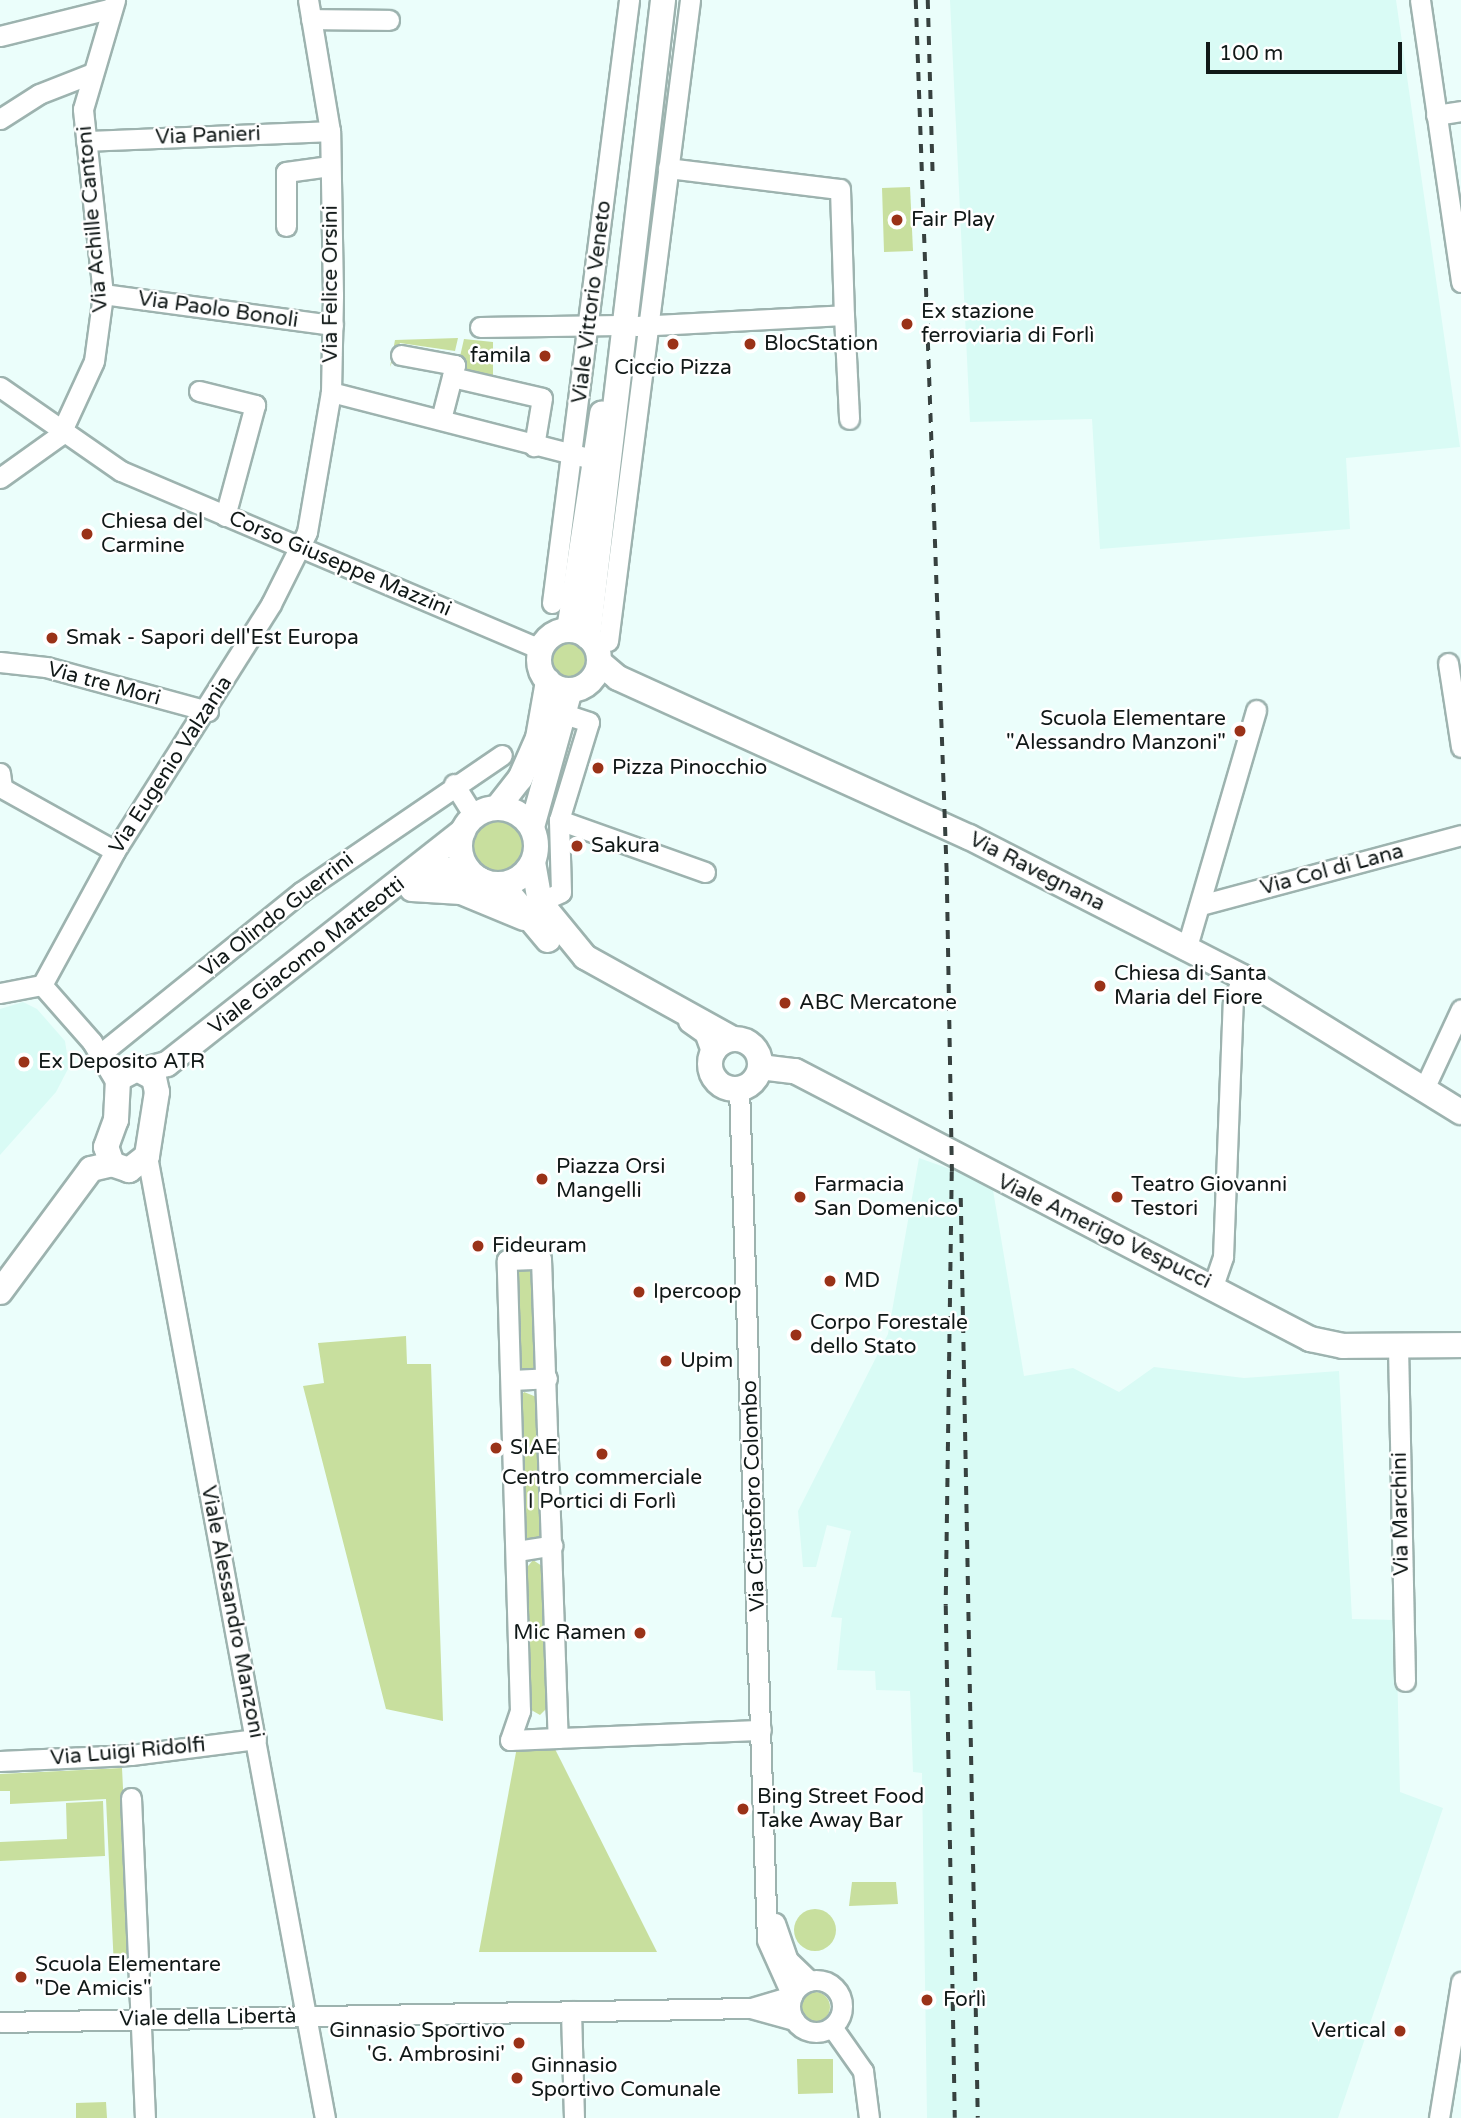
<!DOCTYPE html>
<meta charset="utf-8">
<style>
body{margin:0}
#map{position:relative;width:1461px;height:2118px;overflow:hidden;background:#ebfefb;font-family:"Varela Round",sans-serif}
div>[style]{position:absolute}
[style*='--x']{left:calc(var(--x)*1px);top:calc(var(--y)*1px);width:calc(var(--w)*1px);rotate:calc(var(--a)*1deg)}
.built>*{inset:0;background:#d9fbf5}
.green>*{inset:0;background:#c8df9e}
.round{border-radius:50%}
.roads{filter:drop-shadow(2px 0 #9db3af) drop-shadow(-2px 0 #9db3af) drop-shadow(0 2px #9db3af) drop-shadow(0 -2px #9db3af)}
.minor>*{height:19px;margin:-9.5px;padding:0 9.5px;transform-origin:9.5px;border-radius:9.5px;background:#fff}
.minor>.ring{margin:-9.5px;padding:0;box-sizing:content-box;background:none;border:19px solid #fff;border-radius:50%}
.major>*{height:24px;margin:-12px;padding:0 12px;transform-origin:12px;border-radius:12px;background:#fff}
.major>.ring{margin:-12px;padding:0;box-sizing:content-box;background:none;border:24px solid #fff;border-radius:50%}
.rail>*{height:3.5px;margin-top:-1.75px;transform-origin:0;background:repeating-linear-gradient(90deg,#37413f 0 9px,transparent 0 18px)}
.dots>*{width:19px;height:19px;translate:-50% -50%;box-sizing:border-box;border:4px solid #fff;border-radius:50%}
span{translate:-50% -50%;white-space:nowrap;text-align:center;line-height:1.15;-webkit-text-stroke:5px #fff;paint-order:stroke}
.street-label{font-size:21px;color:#101817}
.poi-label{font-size:21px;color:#101817}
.left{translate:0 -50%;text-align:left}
.right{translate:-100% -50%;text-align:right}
.scale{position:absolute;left:1206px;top:42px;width:196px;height:32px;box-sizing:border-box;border:4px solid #101817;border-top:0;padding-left:9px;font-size:21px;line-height:24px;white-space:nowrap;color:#101817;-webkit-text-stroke:5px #fff;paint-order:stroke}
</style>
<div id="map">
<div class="built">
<div style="clip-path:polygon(950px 0,1396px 0,1460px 447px,1346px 458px,1350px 529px,1100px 549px,1092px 419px,970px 422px)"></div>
<div style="clip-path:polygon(23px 1002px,37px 1009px,65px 1041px,69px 1067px,56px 1092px,0 1155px,0 1009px)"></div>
<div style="clip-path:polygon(919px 1158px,992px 1184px,1024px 1376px,1073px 1368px,1119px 1392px,1154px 1367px,1244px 1378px,1339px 1371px,1352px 1619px,1396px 1620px,1400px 1792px,1443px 1808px,1338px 2118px,927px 2118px,922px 1773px,913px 1772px,910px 1691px,876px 1690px,875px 1671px,837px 1670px,842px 1618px,831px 1617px,851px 1531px,827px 1525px,816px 1567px,803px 1567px,798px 1511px,888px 1334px)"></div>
</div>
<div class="green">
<div style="clip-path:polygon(910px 187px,913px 251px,884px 252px,882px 188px)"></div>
<div style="clip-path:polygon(458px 338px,455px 351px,400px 343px,390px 367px,395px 340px)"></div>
<div style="clip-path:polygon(464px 339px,493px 342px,493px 380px,456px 374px)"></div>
<div class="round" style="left:552px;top:643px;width:34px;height:34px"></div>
<div class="round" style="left:470px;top:818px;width:56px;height:56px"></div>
<div style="clip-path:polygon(530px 1266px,537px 1367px,523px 1372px,517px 1367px,515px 1271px)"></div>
<div style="clip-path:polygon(406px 1336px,407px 1364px,431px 1364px,443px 1721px,386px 1709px,303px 1386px,324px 1383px,318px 1343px)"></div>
<div style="clip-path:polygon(524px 1392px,539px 1398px,543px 1538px,528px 1544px,522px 1537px,517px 1402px)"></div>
<div style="clip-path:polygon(533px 1560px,545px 1568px,547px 1708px,540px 1715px,526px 1707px,524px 1571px)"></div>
<div style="clip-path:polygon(553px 1745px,657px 1952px,479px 1952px,517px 1747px)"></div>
<div style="clip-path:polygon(122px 1768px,132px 1967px,114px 1968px,106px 1799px,10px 1804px,10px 1791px,0 1791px,0 1774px)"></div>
<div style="clip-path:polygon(103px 1801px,105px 1856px,0 1861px,0 1842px,67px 1839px,66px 1803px)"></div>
<div style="clip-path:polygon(852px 1882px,896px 1882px,898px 1904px,849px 1906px)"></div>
<div class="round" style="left:794px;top:1909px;width:42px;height:42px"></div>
<div class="round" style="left:800px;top:1992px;width:30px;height:30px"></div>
<div style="clip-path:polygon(797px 2059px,833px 2059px,833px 2093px,798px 2094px)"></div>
<div style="clip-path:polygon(106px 2102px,107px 2118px,76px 2118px,76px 2103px)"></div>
</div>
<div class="roads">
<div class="minor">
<div style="--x:1420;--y:0;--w:285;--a:81.7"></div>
<div style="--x:311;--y:19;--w:78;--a:0.7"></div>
<div style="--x:0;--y:36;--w:115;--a:-14"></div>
<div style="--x:1436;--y:115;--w:25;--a:-9"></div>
<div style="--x:0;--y:119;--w:46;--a:-32.7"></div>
<div style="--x:39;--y:94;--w:58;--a:-21.3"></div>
<div style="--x:86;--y:141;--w:244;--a:-2.3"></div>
<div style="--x:668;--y:168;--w:173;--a:7"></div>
<div style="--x:840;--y:189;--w:126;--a:88.2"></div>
<div style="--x:286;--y:226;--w:54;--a:-90"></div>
<div style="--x:286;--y:172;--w:44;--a:-7.8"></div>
<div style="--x:103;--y:294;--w:232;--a:7.7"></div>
<div style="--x:636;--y:326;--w:208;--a:-3"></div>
<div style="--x:844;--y:315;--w:104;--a:87.2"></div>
<div style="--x:480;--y:327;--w:140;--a:-0.8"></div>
<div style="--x:401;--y:355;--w:55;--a:10.5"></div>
<div style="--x:455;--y:365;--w:56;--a:104.5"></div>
<div style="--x:452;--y:377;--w:92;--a:13.1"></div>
<div style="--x:542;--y:398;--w:49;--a:99.5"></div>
<div style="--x:0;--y:387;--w:147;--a:34.8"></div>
<div style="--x:121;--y:471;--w:456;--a:23"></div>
<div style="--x:199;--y:391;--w:58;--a:14"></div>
<div style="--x:255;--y:405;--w:115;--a:105.1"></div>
<div style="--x:331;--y:392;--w:261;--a:14.4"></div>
<div style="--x:0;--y:478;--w:74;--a:-35.6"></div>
<div style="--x:60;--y:435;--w:81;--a:-65.3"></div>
<div style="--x:94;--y:361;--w:68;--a:-82.3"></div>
<div style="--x:103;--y:294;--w:186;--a:-96.2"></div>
<div style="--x:83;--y:109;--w:114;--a:-73.6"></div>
<div style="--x:552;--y:603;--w:608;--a:-82.72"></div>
<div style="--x:608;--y:641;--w:646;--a:-82.71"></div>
<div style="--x:0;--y:662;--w:46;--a:6.2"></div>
<div style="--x:46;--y:667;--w:168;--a:15.2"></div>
<div style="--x:1448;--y:663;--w:85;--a:81.2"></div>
<div style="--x:0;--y:773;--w:15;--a:82"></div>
<div style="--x:2;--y:788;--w:129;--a:29.1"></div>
<div style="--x:454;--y:784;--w:38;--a:58"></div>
<div style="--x:559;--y:820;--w:155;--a:19.6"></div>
<div style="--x:540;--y:902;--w:23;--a:-25"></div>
<div style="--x:561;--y:892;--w:72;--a:-91.6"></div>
<div style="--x:559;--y:820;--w:102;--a:-73"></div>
<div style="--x:589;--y:722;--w:28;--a:-162"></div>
<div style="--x:1204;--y:904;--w:266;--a:-15"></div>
<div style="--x:1186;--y:950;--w:250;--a:-73.7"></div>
<div style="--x:42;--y:985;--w:153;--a:-61.4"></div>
<div style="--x:115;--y:851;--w:292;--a:-57.7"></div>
<div style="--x:271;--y:604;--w:80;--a:-63.4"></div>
<div style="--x:307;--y:532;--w:142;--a:-80.3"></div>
<div style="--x:331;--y:392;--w:97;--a:-88.8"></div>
<div style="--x:333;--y:295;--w:164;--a:-91"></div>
<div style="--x:330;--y:131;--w:133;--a:-99.5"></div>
<div style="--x:42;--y:985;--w:76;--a:48.7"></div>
<div style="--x:92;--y:1042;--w:49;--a:59.2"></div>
<div style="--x:0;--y:993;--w:43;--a:-10.8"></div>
<div style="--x:104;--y:1051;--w:253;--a:-38.9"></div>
<div style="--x:301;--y:892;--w:243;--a:-34.3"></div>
<div style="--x:739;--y:1088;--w:852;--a:88.12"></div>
<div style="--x:767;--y:1940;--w:61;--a:65.9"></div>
<div style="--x:1423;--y:1091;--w:90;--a:-65.1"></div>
<div style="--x:147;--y:1156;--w:978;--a:79.52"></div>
<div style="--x:541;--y:1259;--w:479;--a:88"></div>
<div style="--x:558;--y:1738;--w:48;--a:177.6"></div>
<div style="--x:510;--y:1740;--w:31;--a:-71"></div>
<div style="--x:520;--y:1711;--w:451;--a:-91.7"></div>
<div style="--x:507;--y:1260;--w:34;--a:-2"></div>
<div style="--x:1213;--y:1286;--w:31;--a:-71"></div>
<div style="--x:1223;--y:1257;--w:255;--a:-87.8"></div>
<div style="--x:1233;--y:1002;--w:27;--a:-70"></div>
<div style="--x:1398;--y:1346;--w:335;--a:88.8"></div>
<div style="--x:512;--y:1380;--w:35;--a:-3"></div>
<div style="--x:517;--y:1551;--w:36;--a:-9"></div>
<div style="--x:558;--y:1738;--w:203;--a:-2.3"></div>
<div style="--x:0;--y:1761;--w:131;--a:-2.6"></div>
<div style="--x:131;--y:1755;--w:126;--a:-7.3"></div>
<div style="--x:131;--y:1798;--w:320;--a:87.5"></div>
<div style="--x:775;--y:1923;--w:39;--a:71"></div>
<div style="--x:788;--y:1960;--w:30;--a:44"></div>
<div class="ring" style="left:790px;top:1980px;width:33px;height:33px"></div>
<div style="--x:751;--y:2008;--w:45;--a:15.6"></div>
<div style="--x:571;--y:2011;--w:107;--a:88.4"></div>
<div style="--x:0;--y:2022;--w:751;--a:-1.07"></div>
<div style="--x:751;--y:2008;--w:43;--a:-16.3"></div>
<div style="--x:832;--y:2027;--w:54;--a:54.8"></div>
<div style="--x:863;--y:2071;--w:47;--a:82.7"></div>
<div style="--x:1439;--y:2118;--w:138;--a:-80.8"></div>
</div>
<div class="major">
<div style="--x:569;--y:630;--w:219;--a:-81.3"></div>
<div class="ring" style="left:539px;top:630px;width:36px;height:36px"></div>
<div style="--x:588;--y:637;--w:641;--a:-83.28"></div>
<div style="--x:599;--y:662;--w:25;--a:40"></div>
<div style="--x:618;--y:678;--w:385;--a:24.4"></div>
<div style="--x:969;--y:837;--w:307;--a:27.1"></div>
<div style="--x:1242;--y:977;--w:257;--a:31.7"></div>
<div class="ring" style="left:460px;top:808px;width:52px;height:52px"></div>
<div style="--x:497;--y:808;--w:37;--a:-52"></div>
<div style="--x:520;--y:779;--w:45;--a:-66.3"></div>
<div style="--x:538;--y:738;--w:58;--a:-80"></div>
<div style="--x:532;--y:827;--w:142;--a:-74.5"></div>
<div style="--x:533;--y:862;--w:41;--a:80.1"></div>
<div style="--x:540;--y:902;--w:71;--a:50.7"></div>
<div style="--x:585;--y:957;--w:169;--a:29"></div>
<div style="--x:501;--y:884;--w:73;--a:50"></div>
<div style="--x:416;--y:887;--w:32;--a:-32"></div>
<div style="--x:443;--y:870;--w:17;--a:-3"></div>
<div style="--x:460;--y:869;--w:24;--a:28"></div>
<div style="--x:412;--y:889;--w:49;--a:3.5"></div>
<div style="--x:461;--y:892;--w:68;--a:22.4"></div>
<div style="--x:691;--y:1021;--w:19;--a:35"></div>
<div style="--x:707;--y:1032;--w:20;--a:70"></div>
<div class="ring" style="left:710px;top:1039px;width:26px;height:26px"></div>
<div style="--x:760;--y:1067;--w:35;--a:7"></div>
<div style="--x:795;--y:1071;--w:581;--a:27.49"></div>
<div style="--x:1310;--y:1339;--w:34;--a:12"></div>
<div style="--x:1343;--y:1346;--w:118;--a:-0.5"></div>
<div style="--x:137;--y:1069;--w:19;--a:28"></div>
<div style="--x:154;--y:1078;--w:14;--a:78"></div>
<div style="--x:157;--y:1092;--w:65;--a:98.9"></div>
<div style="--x:147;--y:1156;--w:23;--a:142"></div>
<div style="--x:129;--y:1170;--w:18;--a:-161"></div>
<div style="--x:112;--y:1164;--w:18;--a:-109"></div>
<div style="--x:106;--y:1147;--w:29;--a:-70"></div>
<div style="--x:116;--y:1120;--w:41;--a:-87.2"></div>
<div style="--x:118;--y:1079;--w:21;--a:-28"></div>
<div style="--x:144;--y:1070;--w:24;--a:-15"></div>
<div style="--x:167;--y:1064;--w:377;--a:-38.2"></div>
<div style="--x:0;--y:1292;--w:153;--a:-53.5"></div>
<div style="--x:91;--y:1169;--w:22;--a:-13"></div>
</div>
</div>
<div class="rail">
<div style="--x:916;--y:0;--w:877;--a:87.97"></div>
<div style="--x:947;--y:876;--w:296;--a:89"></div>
<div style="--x:952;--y:1172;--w:434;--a:90.8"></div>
<div style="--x:946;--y:1606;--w:512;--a:88.99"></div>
<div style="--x:928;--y:0;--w:180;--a:88.4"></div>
<div style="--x:961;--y:1198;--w:920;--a:88.94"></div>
</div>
<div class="dots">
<div style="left:897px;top:220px;background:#9a3218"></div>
<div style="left:907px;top:324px;background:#9a3218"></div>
<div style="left:673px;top:344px;background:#9a3218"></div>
<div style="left:750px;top:344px;background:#9a3218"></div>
<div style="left:545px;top:356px;background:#9a3218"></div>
<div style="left:87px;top:534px;background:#9a3218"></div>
<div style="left:52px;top:638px;background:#9a3218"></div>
<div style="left:1240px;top:731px;background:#9a3218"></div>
<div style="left:598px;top:768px;background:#9a3218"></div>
<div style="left:577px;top:846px;background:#9a3218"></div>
<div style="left:1100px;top:986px;background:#9a3218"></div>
<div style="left:785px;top:1003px;background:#9a3218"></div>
<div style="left:24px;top:1062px;background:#9a3218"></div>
<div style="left:542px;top:1179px;background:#9a3218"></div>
<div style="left:800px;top:1197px;background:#9a3218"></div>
<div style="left:1117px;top:1197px;background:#9a3218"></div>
<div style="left:478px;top:1246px;background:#9a3218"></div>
<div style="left:830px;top:1281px;background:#9a3218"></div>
<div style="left:639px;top:1292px;background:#9a3218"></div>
<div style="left:796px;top:1335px;background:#9a3218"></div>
<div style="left:666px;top:1361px;background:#9a3218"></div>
<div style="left:496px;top:1448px;background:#9a3218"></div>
<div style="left:602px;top:1454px;background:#9a3218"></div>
<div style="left:640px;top:1633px;background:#9a3218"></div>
<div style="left:743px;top:1809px;background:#9a3218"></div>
<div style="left:21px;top:1977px;background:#9a3218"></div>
<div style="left:927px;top:2000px;background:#9a3218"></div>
<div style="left:1400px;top:2031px;background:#9a3218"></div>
<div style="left:519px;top:2043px;background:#9a3218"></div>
<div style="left:517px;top:2078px;background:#9a3218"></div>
</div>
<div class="street-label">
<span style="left:208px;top:136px;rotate:-2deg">Via Panieri</span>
<span style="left:93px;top:219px;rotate:-95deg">Via Achille Cantoni</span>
<span style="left:331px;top:284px;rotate:-90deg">Via Felice Orsini</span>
<span style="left:592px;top:302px;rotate:-83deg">Viale Vittorio Veneto</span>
<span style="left:218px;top:310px;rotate:8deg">Via Paolo Bonoli</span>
<span style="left:340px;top:564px;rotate:23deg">Corso Giuseppe Mazzini</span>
<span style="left:104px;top:684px;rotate:15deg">Via tre Mori</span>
<span style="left:171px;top:765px;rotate:-57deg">Via Eugenio Valzania</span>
<span style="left:1332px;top:870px;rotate:-15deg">Via Col di Lana</span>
<span style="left:1037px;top:872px;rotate:27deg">Via Ravegnana</span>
<span style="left:277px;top:915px;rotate:-38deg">Via Olindo Guerrini</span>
<span style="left:307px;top:956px;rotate:-38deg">Viale Giacomo Matteotti</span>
<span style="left:1104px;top:1232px;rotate:26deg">Viale Amerigo Vespucci</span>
<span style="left:754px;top:1496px;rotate:-92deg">Via Cristoforo Colombo</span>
<span style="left:1401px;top:1514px;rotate:-91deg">Via Marchini</span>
<span style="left:232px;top:1612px;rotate:79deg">Viale Alessandro Manzoni</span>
<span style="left:128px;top:1752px;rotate:-5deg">Via Luigi Ridolfi</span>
<span style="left:208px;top:2018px;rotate:-1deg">Viale della Libertà</span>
</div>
<div class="poi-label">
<span class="left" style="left:911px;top:220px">Fair Play</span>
<span class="left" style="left:921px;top:324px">Ex stazione<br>ferroviaria di Forlì</span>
<span class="left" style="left:764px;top:344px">BlocStation</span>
<span class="right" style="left:531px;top:356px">famila</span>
<span style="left:673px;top:368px">Ciccio Pizza</span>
<span class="left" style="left:101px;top:534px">Chiesa del<br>Carmine</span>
<span class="left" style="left:66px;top:638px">Smak - Sapori dell'Est Europa</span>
<span class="right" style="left:1226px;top:731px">Scuola Elementare<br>"Alessandro Manzoni"</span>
<span class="left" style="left:612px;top:768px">Pizza Pinocchio</span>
<span class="left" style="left:591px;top:846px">Sakura</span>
<span class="left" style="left:1114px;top:986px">Chiesa di Santa<br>Maria del Fiore</span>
<span class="left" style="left:799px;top:1003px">ABC Mercatone</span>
<span class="left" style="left:38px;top:1062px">Ex Deposito ATR</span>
<span class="left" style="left:556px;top:1179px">Piazza Orsi<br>Mangelli</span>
<span class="left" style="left:814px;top:1197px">Farmacia<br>San Domenico</span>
<span class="left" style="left:1131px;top:1197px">Teatro Giovanni<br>Testori</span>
<span class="left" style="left:492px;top:1246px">Fideuram</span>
<span class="left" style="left:844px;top:1281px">MD</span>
<span class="left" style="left:653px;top:1292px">Ipercoop</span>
<span class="left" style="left:810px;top:1335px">Corpo Forestale<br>dello Stato</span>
<span class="left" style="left:680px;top:1361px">Upim</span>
<span class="left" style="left:510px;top:1448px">SIAE</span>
<span style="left:602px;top:1490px">Centro commerciale<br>I Portici di Forlì</span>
<span class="right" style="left:626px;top:1633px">Mic Ramen</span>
<span class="left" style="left:757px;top:1809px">Bing Street Food<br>Take Away Bar</span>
<span class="left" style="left:35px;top:1977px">Scuola Elementare<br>"De Amicis"</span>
<span class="left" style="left:943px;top:2000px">Forlì</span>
<span class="right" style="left:505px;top:2043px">Ginnasio Sportivo<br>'G. Ambrosini'</span>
<span class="right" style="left:1386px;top:2031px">Vertical</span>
<span class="left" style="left:531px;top:2078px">Ginnasio<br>Sportivo Comunale</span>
</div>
<div class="scale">100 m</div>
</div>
